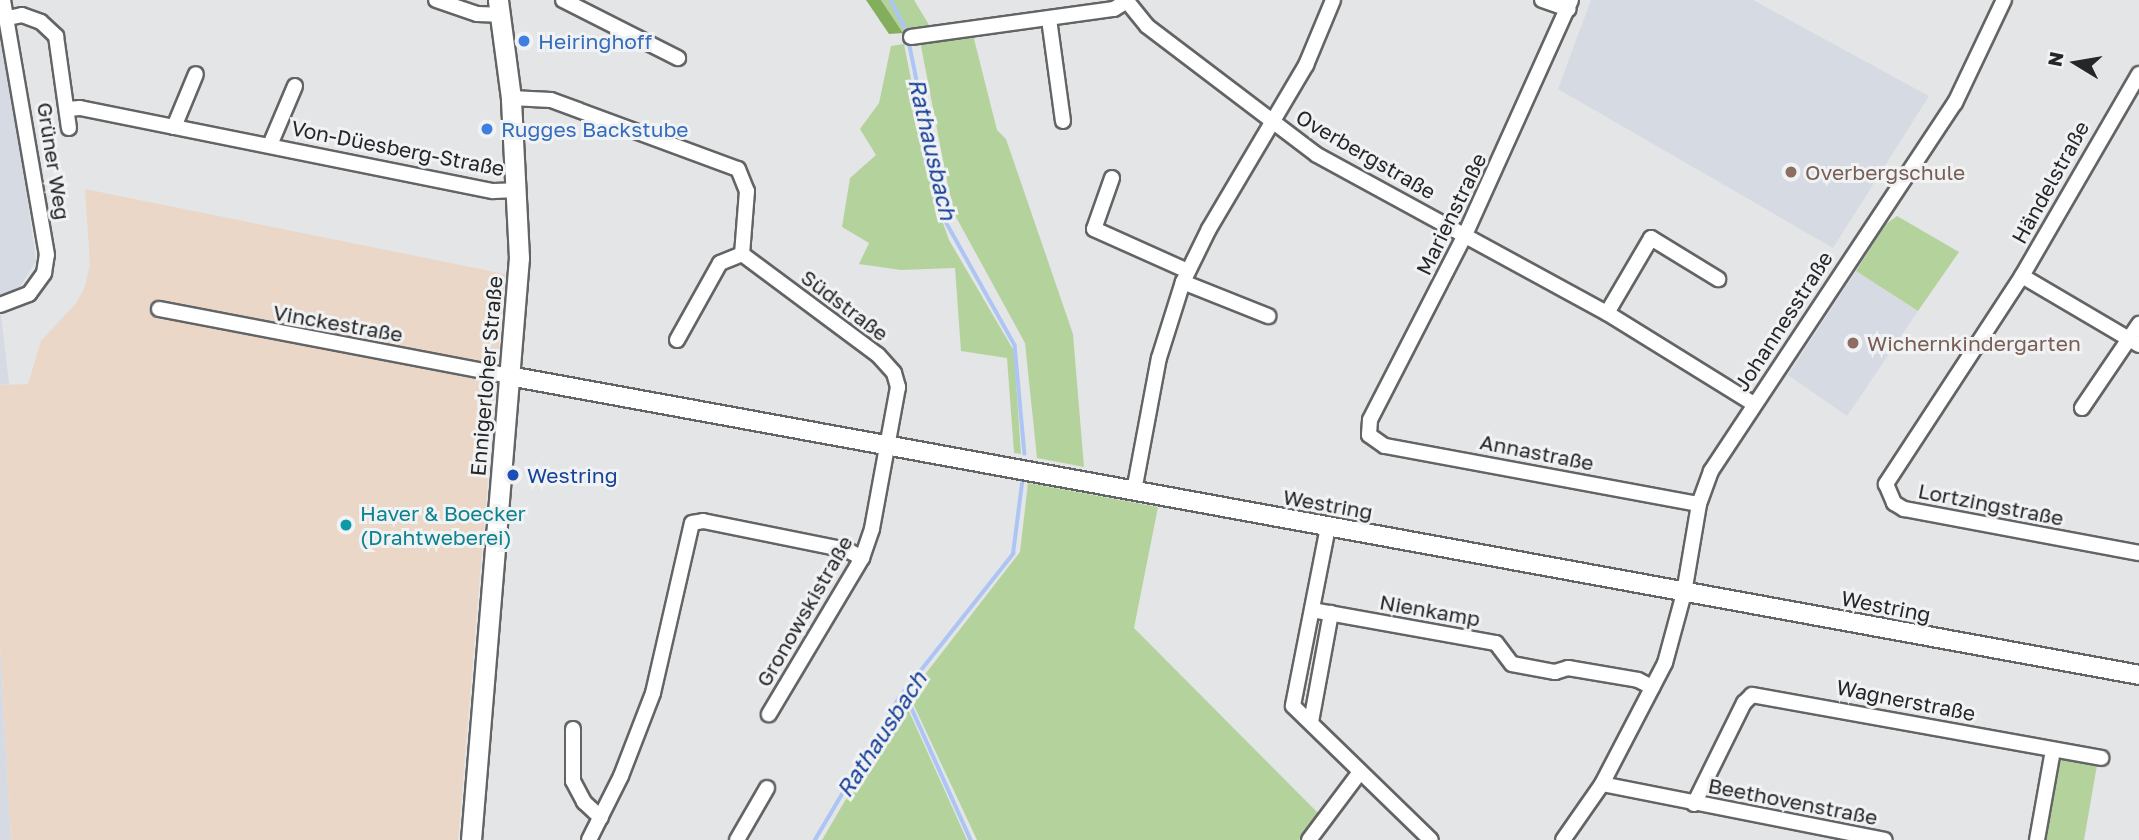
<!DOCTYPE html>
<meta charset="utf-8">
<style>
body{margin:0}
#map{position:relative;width:2139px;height:840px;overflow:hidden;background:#e4e5e6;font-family:"Golos Text",sans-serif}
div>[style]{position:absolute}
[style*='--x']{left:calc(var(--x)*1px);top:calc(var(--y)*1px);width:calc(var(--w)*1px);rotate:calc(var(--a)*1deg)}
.built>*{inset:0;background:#d6dbe3}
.industrial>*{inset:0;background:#ebd7c8}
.green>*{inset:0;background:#b4d39c}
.forest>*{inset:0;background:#83af5d}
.stream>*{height:3.5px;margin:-1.75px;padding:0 1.75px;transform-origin:1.75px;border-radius:1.75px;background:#acc5f5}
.roads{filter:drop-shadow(2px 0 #636465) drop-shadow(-2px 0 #636465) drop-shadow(0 2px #636465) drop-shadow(0 -2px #636465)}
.minor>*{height:14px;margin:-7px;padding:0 7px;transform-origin:7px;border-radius:7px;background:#fff}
.tertiary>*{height:18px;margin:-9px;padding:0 9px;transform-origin:9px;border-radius:9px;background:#fff}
.secondary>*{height:19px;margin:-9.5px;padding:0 9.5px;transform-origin:9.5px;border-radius:9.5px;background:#fff}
.dots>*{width:19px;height:19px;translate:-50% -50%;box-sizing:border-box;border:4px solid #f1f2f4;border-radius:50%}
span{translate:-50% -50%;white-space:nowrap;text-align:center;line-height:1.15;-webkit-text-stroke:6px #f1f2f4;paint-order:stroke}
.shop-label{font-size:21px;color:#366cbe}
.left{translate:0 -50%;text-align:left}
.street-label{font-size:21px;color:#262627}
.education-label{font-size:21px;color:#785e54}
.transit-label{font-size:21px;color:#164399}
.culture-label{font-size:21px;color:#0d838f}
.water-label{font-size:23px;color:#184199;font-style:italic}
.north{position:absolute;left:2041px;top:28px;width:70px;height:70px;-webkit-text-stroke:5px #f1f2f4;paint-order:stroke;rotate:281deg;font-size:19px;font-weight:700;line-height:28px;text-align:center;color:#262627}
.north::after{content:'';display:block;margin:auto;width:24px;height:32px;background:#262627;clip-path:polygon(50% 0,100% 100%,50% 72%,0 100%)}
</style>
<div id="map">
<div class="built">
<div style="clip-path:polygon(1591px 0,1753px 0,1929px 96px,1833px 248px,1558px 89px)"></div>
<div style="clip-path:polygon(0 33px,6px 46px,36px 261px,20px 287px,0 296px)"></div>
<div style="clip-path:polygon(1856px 271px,1918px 311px,1847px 416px,1788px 375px)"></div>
<div style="clip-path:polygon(0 314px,1px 314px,9px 384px,0 385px)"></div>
<div style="clip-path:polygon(0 641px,11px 840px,0 840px)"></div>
</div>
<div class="industrial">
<div style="clip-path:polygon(85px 189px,505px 274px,458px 840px,11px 840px,0 641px,0 385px,28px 384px,41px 341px,77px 302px,85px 286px,90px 264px)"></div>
</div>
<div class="green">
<div style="clip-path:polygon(881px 0,914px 0,932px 30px,903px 33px)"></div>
<div style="clip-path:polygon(973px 35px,997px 130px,1006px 139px,1073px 334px,1084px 467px,1037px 458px,1025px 343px,956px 217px,948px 186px,920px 41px)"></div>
<div style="clip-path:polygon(904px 44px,935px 200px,949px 240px,1014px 351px,1021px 454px,1014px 453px,1007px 358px,961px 351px,955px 268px,901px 270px,859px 264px,869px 243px,842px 227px,850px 178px,876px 155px,860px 129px,879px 103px,891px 46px)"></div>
<div style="clip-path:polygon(1897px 216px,1959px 252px,1918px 311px,1856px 271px,1886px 224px)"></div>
<div style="clip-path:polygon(1028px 483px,1158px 507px,1134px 628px,1318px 813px,1299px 840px,977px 840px,909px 695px,1020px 552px)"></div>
<div style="clip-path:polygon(904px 700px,967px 840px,822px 840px)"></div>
<div style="clip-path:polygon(2063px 759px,2097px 765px,2084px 840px,2042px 840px,2055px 765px)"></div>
</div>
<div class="forest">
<div style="clip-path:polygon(866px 0,881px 0,903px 33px,889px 34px)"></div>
</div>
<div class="stream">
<div style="--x:891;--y:0;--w:38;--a:63"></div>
<div style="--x:909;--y:41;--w:183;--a:78.6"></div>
<div style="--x:945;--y:220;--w:143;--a:60.8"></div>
<div style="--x:1015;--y:345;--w:109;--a:84.8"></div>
<div style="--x:905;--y:693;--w:161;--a:65.8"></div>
<div style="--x:815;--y:840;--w:165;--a:-59.4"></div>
<div style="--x:899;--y:698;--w:184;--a:-51.6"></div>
<div style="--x:1013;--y:554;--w:71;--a:-82.7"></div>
</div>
<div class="roads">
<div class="minor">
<div style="--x:436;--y:0;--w:43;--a:18.9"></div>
<div style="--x:477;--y:14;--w:23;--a:2"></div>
<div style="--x:563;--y:0;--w:129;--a:26.8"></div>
<div style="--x:1126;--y:0;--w:33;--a:51"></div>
<div style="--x:1147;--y:26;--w:213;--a:37.2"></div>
<div style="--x:1317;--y:155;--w:330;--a:28.6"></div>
<div style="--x:1607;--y:313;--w:173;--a:31.8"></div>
<div style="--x:1542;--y:0;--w:28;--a:19"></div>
<div style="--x:1571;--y:0;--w:256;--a:114.3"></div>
<div style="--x:1466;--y:233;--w:210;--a:117.2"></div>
<div style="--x:1370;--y:420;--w:15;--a:94"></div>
<div style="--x:1369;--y:435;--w:19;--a:35"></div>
<div style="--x:1385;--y:446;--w:319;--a:10.5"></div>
<div style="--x:8;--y:18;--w:14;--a:-12"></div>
<div style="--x:22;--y:15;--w:20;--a:20"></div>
<div style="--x:41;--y:22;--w:21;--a:43"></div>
<div style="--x:56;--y:36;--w:93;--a:82"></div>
<div style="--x:1049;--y:19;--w:103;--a:82.2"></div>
<div style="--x:911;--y:37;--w:205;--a:-7.9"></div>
<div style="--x:1114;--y:9;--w:15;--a:-32"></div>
<div style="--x:2139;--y:74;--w:233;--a:120.1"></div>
<div style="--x:2022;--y:276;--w:249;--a:123.2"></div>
<div style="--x:1886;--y:484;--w:21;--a:67"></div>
<div style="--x:1894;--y:503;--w:12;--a:31"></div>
<div style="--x:1904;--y:509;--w:239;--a:10.6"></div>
<div style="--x:511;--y:98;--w:40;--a:2.9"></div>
<div style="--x:551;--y:100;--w:199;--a:20.3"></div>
<div style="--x:738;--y:169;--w:24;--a:68"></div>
<div style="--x:747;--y:191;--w:63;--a:94.5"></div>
<div style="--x:67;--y:109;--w:13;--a:-4"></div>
<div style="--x:80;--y:108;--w:421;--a:11.4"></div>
<div style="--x:493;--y:191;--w:25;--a:-2"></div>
<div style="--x:174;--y:127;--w:57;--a:-67.5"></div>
<div style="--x:270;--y:145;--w:64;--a:-67"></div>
<div style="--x:1112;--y:178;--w:54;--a:109.4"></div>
<div style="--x:1094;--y:229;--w:103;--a:24.1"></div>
<div style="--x:742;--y:254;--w:169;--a:36.6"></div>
<div style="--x:878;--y:355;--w:24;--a:48"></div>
<div style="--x:894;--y:373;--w:15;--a:74"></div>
<div style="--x:898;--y:387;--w:144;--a:100.4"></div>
<div style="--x:872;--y:529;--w:31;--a:109"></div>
<div style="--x:862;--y:558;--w:182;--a:120.8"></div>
<div style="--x:2022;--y:276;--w:136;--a:30.5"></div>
<div style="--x:1183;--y:282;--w:92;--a:21.8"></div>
<div style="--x:0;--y:305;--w:31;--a:-21"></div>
<div style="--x:29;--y:294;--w:26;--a:-54"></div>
<div style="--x:44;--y:273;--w:18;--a:-81"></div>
<div style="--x:47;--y:255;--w:259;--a:-99.8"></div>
<div style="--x:159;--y:309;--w:356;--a:10.8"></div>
<div style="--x:1607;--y:313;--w:87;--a:-59.6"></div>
<div style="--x:1651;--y:238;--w:79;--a:31.5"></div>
<div style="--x:677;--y:340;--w:88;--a:-60.8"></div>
<div style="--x:720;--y:263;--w:24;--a:-22"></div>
<div style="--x:2082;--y:408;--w:102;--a:-55.8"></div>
<div style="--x:1134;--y:491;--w:135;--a:-79.4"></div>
<div style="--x:1159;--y:358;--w:80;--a:-72.5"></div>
<div style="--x:1183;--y:282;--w:59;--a:-63.9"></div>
<div style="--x:1209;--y:229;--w:191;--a:-59.4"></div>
<div style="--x:1306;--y:65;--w:70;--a:-67.4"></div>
<div style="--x:1328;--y:527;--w:182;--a:101.1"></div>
<div style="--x:1293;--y:706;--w:192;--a:44.2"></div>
<div style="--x:1312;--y:610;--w:187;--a:10.2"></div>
<div style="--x:1496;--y:643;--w:26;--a:53"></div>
<div style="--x:1512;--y:664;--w:44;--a:10.5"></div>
<div style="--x:1555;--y:672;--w:14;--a:-17"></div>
<div style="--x:1568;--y:668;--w:71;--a:9.7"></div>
<div style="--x:1638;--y:680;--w:16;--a:27"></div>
<div style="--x:1311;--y:722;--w:111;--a:-79.6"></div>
<div style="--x:573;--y:729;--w:52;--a:90"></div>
<div style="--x:573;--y:781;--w:24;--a:62"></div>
<div style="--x:584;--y:802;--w:23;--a:43"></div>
<div style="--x:1602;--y:784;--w:288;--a:11.2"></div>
<div style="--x:1694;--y:804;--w:113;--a:-63.7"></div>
<div style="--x:1744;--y:703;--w:11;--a:-45"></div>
<div style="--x:1752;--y:695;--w:355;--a:10.2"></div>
<div style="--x:589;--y:840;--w:72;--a:-63.4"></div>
<div style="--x:621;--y:776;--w:89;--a:-68.9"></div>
<div style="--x:653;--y:693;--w:174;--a:-77.1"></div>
<div style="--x:692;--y:523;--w:11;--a:-10"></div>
<div style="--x:703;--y:521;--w:147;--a:11.4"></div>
<div style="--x:847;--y:550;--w:17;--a:28"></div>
<div style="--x:737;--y:840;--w:60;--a:-60"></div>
<div style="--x:1309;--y:840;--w:85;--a:-53.1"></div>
<div style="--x:1563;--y:840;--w:68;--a:-55.1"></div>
<div style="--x:1602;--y:784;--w:136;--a:-62.5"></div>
<div style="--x:1665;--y:663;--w:73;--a:-74.8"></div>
<div style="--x:1684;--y:593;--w:90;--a:-80.4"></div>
<div style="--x:1699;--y:504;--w:35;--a:-70"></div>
<div style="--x:1711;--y:471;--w:442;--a:-56.5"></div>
<div style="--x:1955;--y:103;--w:114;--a:-64.6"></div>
<div style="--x:2037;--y:840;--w:91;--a:-79.9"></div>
</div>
<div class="tertiary">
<div style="--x:509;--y:376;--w:1657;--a:10.39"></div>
</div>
<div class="secondary">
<div style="--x:471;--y:840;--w:584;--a:-85.29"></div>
<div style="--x:519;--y:258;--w:160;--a:-92.9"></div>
<div style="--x:511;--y:98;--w:99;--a:-97.6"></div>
</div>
</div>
<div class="dots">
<div style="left:524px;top:41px;background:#3f7fe0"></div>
<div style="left:487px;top:129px;background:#3f7fe0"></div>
<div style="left:1791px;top:172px;background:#8d6e63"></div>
<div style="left:1853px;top:343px;background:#8d6e63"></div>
<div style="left:513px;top:475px;background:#1a4fb4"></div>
<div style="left:346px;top:525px;background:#0f9aa8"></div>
</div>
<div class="shop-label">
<span class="left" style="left:538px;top:41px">Heiringhoff</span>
<span class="left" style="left:501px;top:129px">Rugges Backstube</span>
</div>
<div class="street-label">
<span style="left:398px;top:148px;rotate:11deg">Von-Düesberg-Straße</span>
<span style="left:1366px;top:154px;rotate:30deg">Overbergstraße</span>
<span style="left:54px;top:161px;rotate:81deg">Grüner Weg</span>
<span style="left:2050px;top:182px;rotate:-61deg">Händelstraße</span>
<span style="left:1451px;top:214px;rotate:-64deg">Marienstraße</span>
<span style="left:845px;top:305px;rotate:37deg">Südstraße</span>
<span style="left:1783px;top:321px;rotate:-57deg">Johannesstraße</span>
<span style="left:338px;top:323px;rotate:10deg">Vinckestraße</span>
<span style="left:486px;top:376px;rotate:-85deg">Ennigerloher Straße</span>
<span style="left:1537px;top:452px;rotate:11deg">Annastraße</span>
<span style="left:1328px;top:504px;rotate:10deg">Westring</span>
<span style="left:1991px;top:504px;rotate:11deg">Lortzingstraße</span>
<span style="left:1886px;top:606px;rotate:11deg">Westring</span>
<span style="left:1430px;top:610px;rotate:10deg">Nienkamp</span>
<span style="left:804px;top:611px;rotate:-60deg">Gronowskistraße</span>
<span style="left:1906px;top:700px;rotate:11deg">Wagnerstraße</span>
<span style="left:1793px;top:801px;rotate:11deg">Beethovenstraße</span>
</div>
<div class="education-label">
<span class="left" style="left:1805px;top:172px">Overbergschule</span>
<span class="left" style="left:1867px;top:343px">Wichernkindergarten</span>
</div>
<div class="transit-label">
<span class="left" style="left:527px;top:475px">Westring</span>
</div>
<div class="culture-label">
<span class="left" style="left:360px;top:525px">Haver &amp; Boecker<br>(Drahtweberei)</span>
</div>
<div class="water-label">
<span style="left:933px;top:149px;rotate:77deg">Rathausbach</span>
<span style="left:881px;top:734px;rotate:-57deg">Rathausbach</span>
</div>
<div class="north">N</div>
</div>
